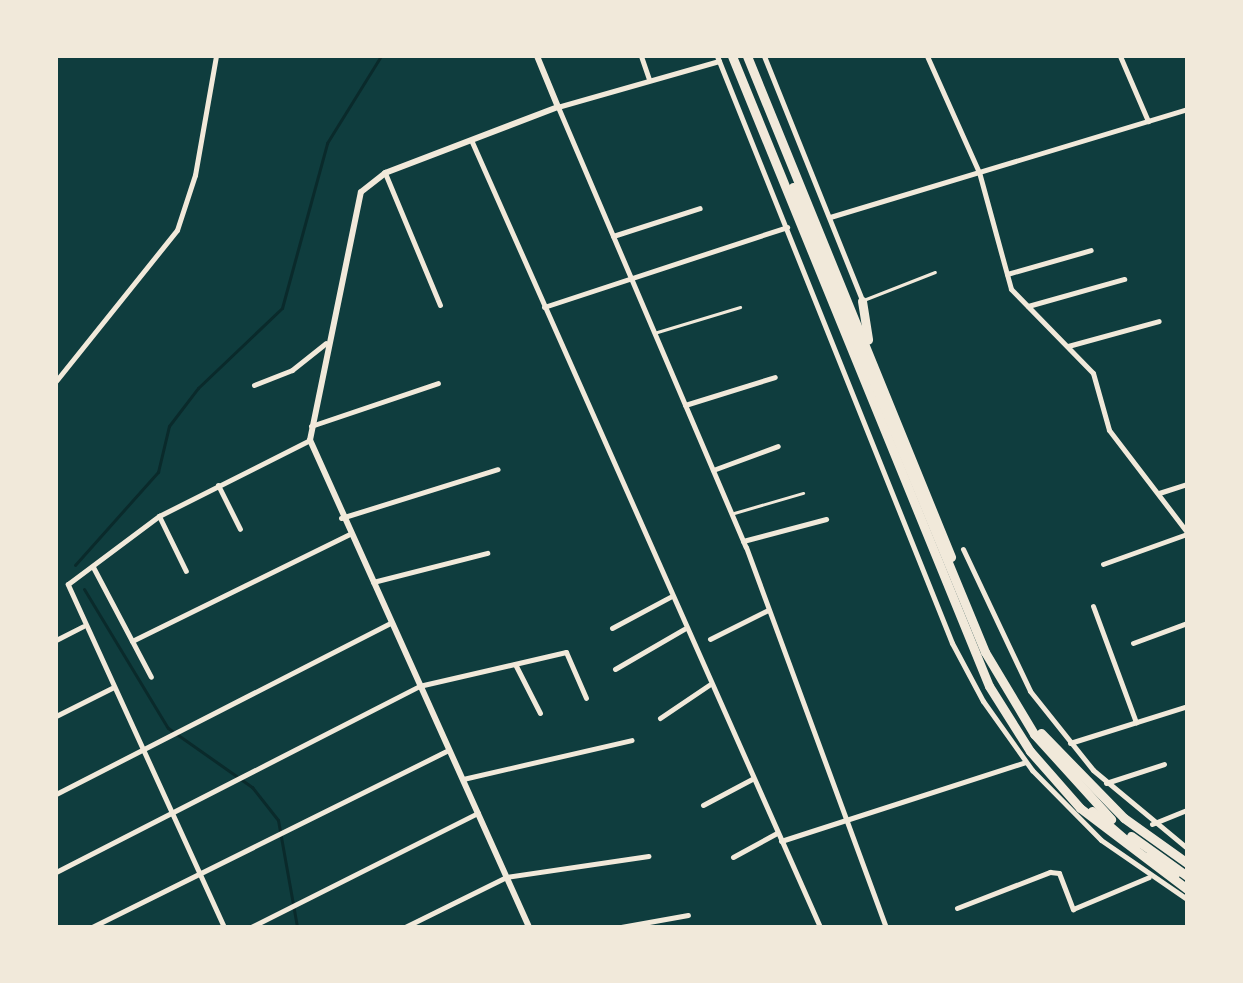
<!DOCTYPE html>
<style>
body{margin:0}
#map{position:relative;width:1243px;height:983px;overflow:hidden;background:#0f3d3e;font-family:"PT Sans",sans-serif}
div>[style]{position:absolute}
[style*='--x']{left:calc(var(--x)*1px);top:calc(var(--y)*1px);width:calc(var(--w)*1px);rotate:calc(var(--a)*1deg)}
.stream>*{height:3px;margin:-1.5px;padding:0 1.5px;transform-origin:1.5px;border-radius:1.5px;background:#0a2a2b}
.service>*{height:3px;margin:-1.5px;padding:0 1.5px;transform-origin:1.5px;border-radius:1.5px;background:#f1e9da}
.minor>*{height:5px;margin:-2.5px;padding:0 2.5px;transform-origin:2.5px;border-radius:2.5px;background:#f1e9da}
.tertiary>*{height:6px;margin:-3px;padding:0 3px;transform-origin:3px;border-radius:3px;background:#f1e9da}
.motorway>*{height:9px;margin:-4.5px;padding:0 4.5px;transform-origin:4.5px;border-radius:4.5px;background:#f1e9da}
span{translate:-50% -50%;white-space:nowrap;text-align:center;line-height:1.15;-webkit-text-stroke:8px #f1e9da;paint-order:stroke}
.frame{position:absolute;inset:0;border:58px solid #f1e9da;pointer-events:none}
</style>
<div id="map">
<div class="stream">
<div style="--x:75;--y:565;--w:125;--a:-48.3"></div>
<div style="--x:158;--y:472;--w:47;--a:-76.6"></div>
<div style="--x:169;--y:426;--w:48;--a:-52.7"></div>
<div style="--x:198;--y:388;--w:116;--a:-43.6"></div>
<div style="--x:282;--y:308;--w:171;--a:-74.7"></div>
<div style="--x:327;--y:143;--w:102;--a:-58.2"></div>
<div style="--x:84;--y:589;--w:162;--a:58.9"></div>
<div style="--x:168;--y:728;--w:103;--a:35.1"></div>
<div style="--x:252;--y:787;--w:42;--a:51.8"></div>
<div style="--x:278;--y:820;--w:109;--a:79.9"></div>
</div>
<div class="service">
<div style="--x:866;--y:299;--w:74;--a:-21.4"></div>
<div style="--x:654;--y:333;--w:90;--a:-16.8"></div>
<div style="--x:734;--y:513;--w:72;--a:-16.2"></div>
</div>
<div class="minor">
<div style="--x:641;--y:56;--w:24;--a:71"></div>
<div style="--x:717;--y:56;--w:632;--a:68.18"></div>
<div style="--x:952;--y:643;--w:66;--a:61.9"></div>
<div style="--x:983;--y:701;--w:85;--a:54.6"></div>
<div style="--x:1032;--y:770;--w:98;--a:45.4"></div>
<div style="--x:1101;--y:840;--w:104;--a:34.5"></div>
<div style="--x:764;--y:56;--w:263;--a:68.1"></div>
<div style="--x:927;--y:56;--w:127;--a:65.9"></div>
<div style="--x:979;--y:172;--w:121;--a:74.7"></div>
<div style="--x:1011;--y:289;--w:117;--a:45.7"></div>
<div style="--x:1093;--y:373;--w:59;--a:74.3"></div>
<div style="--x:1109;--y:430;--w:128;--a:52.6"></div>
<div style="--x:1120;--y:56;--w:71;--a:66.7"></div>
<div style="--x:719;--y:61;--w:167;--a:164.1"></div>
<div style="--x:558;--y:107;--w:478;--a:66.9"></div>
<div style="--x:746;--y:547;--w:405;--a:69.8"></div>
<div style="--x:472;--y:142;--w:859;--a:66.09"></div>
<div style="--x:385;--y:173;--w:143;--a:67.4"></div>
<div style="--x:830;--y:217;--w:373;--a:-16.8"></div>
<div style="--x:613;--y:236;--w:91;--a:-17.8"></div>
<div style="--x:1007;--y:274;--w:87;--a:-15.9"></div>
<div style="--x:1028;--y:306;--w:100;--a:-15.7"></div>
<div style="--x:544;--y:307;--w:256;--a:-18.2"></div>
<div style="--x:1068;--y:346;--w:94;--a:-15.4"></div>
<div style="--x:56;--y:381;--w:193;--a:-51.3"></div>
<div style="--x:177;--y:230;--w:58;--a:-71.9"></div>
<div style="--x:195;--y:175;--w:121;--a:-80"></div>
<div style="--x:254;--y:385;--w:41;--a:-21.5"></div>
<div style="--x:292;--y:370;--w:43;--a:-38.5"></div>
<div style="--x:685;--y:405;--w:94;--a:-17.3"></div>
<div style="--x:311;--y:426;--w:134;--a:-18.7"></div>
<div style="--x:713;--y:470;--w:69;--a:-20.3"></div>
<div style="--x:218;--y:485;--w:49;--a:63.4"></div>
<div style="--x:1159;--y:493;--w:29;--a:-18"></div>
<div style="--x:159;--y:516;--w:61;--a:63.9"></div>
<div style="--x:341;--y:518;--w:164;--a:-17.3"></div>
<div style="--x:743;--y:541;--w:86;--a:-14.8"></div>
<div style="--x:963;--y:549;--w:157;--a:64.7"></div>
<div style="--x:1030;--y:691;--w:101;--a:51.4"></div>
<div style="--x:1093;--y:770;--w:122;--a:39.7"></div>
<div style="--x:1103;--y:564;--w:89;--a:-19.7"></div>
<div style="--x:93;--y:567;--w:124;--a:62.2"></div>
<div style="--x:373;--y:582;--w:118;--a:-14.3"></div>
<div style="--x:1093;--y:606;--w:124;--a:69.7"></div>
<div style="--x:612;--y:628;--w:66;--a:-28.1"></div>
<div style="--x:710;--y:639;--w:65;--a:-26.6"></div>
<div style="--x:56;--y:640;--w:30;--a:-27"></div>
<div style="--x:132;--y:641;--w:242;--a:-26.2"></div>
<div style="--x:1133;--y:643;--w:58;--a:-20.3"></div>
<div style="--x:515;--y:664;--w:55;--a:63"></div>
<div style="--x:615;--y:669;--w:80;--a:-30.1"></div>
<div style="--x:56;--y:716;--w:63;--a:-26.6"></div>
<div style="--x:660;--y:718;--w:59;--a:-34"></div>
<div style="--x:1070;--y:743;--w:123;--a:-17.5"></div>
<div style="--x:463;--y:779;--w:173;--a:-13"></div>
<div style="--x:1106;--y:783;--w:61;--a:-18.1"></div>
<div style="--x:56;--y:794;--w:375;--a:-27.1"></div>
<div style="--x:703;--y:805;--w:55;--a:-28"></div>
<div style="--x:1152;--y:824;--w:38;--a:-22"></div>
<div style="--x:781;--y:841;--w:256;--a:-17.9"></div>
<div style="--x:733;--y:857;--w:50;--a:-28.6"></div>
<div style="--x:56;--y:872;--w:408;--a:-27.1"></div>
<div style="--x:419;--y:686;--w:151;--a:-13"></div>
<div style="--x:566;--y:652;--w:50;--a:66.5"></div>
<div style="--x:957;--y:908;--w:100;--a:-21.2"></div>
<div style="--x:1050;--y:872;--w:9;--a:6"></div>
<div style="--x:1059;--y:873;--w:39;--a:69"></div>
<div style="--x:1073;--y:909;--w:82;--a:-22.8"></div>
<div style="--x:92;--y:927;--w:398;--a:-26.4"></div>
<div style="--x:224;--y:927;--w:377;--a:-114.5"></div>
<div style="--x:68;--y:584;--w:114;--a:-36.8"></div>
<div style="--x:159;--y:516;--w:169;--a:-26.7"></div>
<div style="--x:251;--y:927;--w:254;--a:-26.7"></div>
<div style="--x:405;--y:927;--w:113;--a:-26.3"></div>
<div style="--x:506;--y:877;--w:144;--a:-8.4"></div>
<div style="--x:621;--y:927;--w:68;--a:-10.2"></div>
</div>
<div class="tertiary">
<div style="--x:529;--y:927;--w:534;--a:-114.21"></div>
<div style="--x:310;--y:440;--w:253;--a:-78.4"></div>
<div style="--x:361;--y:192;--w:31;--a:-38"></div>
<div style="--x:385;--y:173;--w:185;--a:-20.9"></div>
<div style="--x:558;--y:107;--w:55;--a:-112.4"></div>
</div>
<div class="motorway">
<div style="--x:732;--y:56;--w:680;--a:67.81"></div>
<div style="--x:989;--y:686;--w:77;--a:57.8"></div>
<div style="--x:1030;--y:751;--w:76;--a:48.7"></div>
<div style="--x:1080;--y:808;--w:134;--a:37.1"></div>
<div style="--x:747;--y:56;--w:541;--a:67.84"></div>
<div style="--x:793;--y:187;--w:503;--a:67.56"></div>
<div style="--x:985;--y:652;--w:96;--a:59.1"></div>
<div style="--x:1034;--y:734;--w:115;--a:47.8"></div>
<div style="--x:862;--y:301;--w:39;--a:81"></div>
<div style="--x:1041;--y:733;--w:119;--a:45.7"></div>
<div style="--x:1124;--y:818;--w:77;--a:35.5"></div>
<div style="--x:1092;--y:811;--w:57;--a:40.7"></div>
<div style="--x:1131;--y:836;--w:69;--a:35.5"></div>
<div style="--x:1147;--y:857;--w:33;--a:33"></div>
</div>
<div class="frame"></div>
</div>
